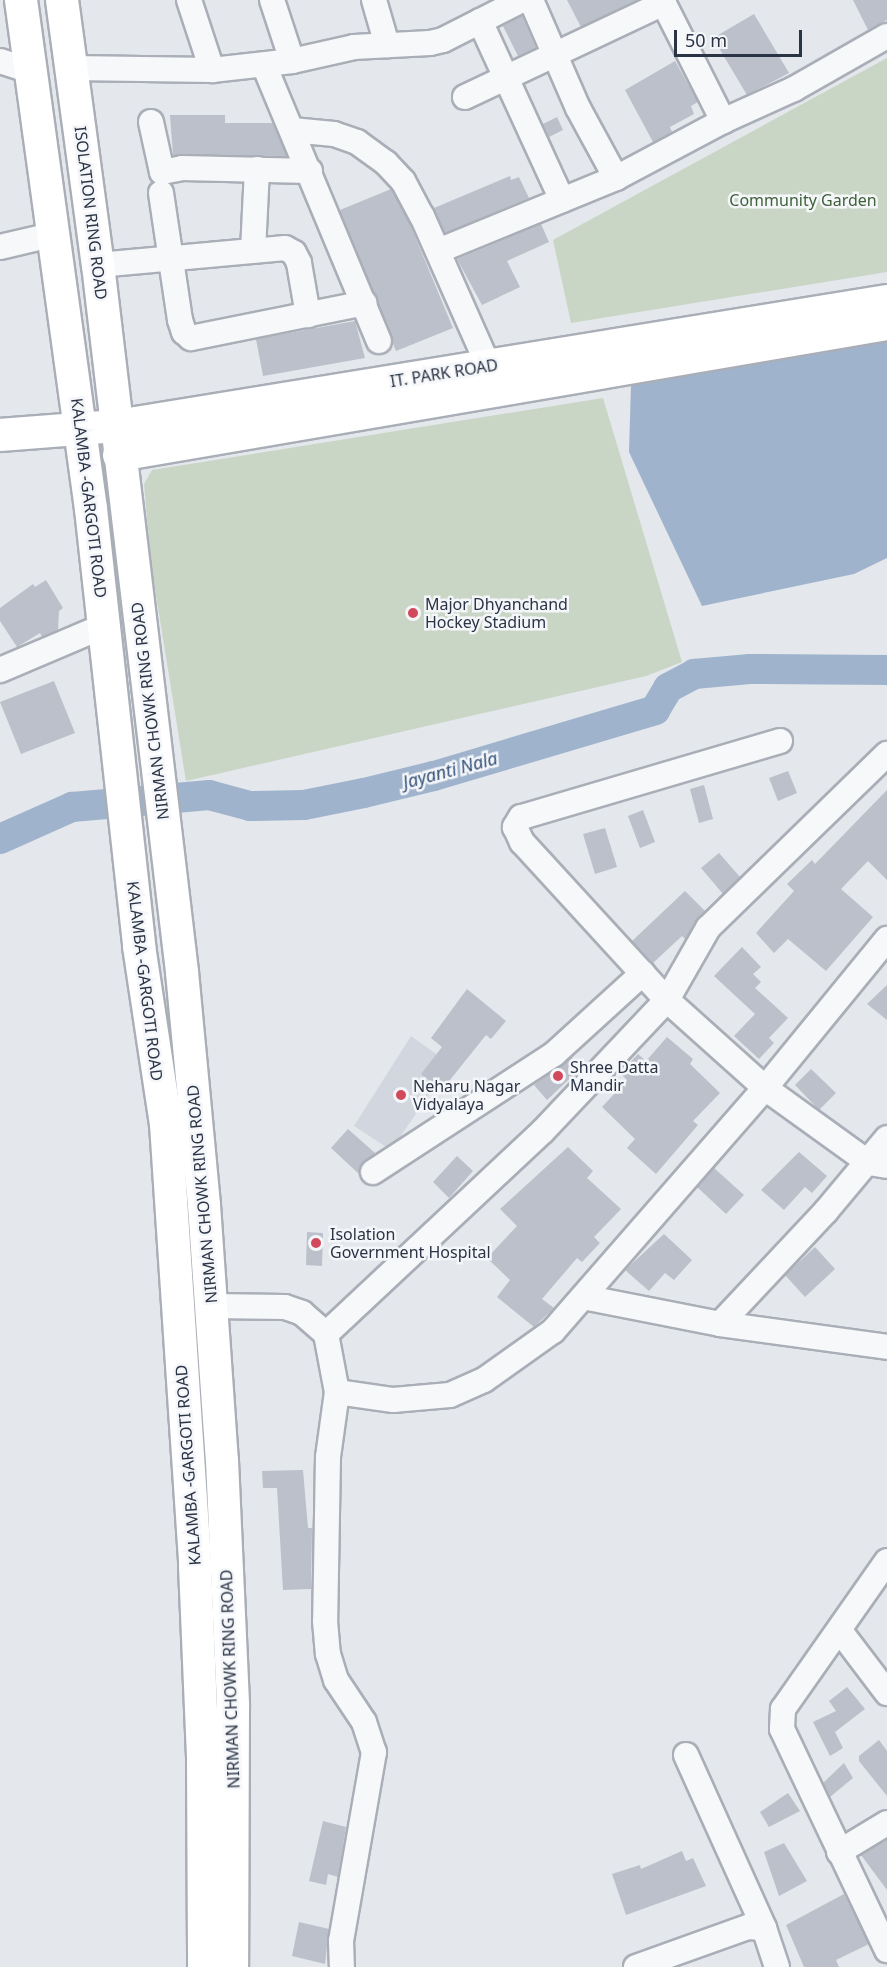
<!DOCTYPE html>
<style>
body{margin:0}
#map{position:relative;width:887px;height:1967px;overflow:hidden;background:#e4e7ec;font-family:"Noto Sans",sans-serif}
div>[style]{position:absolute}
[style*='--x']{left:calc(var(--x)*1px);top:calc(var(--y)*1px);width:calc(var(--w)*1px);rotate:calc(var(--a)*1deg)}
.built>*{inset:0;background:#d2d6de}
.green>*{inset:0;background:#c9d6c5}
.water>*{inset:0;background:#9fb4cc}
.river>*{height:30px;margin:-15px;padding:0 15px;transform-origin:15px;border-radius:15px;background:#9fb4cc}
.building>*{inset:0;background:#bbc0ca}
.roads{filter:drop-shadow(2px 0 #a9aeb7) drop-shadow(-2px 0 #a9aeb7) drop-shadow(0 2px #a9aeb7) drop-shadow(0 -2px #a9aeb7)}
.minor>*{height:24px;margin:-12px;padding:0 12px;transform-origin:12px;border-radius:12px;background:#f7f8fa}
.major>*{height:32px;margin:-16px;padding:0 16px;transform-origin:16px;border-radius:16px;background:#fff}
.dots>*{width:16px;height:16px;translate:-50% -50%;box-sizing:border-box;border:3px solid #f4f6f9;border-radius:50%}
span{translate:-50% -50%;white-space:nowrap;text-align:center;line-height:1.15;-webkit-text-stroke:5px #f4f6f9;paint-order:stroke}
.park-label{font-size:16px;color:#3f6138}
.street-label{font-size:16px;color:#2b3445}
.poi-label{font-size:16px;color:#2b3445}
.left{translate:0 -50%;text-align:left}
.water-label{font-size:18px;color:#34527a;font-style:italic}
.scale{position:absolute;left:674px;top:30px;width:128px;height:27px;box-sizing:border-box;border:3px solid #2b3445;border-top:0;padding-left:8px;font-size:18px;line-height:21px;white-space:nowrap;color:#2b3445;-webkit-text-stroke:4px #f4f6f9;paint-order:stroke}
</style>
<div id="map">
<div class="built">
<div style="clip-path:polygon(411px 1036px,450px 1064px,391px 1150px,354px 1126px)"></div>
</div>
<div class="green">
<div style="clip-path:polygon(887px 58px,887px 272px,571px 323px,553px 240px)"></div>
<div style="clip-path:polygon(603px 398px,682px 662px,646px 676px,186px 781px,151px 564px,144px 484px,152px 470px)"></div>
</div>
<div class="water">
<div style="clip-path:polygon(887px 335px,887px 558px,854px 574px,702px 606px,629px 452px,631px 385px,660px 372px)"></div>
</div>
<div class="river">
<div style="--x:0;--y:839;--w:79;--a:-24"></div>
<div style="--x:72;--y:807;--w:138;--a:-5"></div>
<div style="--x:209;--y:795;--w:42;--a:15"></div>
<div style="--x:250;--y:806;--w:54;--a:-1.1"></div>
<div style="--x:304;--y:805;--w:61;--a:-11.3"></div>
<div style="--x:364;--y:793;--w:72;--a:-13.7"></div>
<div style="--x:434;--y:776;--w:231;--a:-16.6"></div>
<div style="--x:655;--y:710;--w:26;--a:-59"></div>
<div style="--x:668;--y:688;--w:30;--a:-28"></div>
<div style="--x:694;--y:674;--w:56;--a:-5.1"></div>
<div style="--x:750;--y:669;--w:137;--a:0.4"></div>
</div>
<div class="building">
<div style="clip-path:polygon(567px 0,637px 0,581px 27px)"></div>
<div style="clip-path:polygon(853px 0,887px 0,887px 20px,868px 30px)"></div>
<div style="clip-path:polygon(754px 14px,789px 73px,747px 95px,713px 38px)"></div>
<div style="clip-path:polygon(522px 16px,536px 48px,518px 56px,503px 26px)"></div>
<div style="clip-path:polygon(675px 61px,698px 102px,691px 106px,694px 114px,670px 127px,672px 132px,653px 142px,625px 90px)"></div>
<div style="clip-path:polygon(170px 115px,225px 115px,225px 123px,273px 123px,287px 156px,173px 155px)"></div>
<div style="clip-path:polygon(557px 117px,563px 130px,549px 137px,543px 124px)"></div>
<div style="clip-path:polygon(510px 176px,511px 180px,519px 177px,529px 198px,445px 233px,434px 208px)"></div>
<div style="clip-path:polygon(391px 189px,409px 222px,453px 328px,396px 351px,340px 210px)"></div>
<div style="clip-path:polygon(541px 224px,549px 242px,507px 261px,520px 287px,482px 305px,457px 259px)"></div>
<div style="clip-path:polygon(355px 321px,365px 358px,263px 376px,256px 339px)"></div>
<div style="clip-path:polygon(46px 580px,63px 608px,59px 611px,58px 630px,42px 637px,40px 633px,17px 647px,0 621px,0 608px,33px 584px,35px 587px)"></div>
<div style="clip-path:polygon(54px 681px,75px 733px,21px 754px,0 702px)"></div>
<div style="clip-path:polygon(788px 771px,797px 793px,778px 801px,769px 778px)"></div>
<div style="clip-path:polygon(704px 785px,713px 819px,699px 823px,690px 789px)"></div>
<div style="clip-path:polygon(887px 790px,887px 880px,868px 861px,841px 889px,873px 917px,826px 971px,788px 939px,774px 953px,756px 933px,794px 891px,787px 884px,812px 860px,815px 864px)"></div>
<div style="clip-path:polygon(643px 810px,655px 842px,640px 848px,628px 816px)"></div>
<div style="clip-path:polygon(605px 828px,617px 867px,595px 874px,583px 834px)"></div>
<div style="clip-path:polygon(719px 853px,740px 877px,723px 894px,701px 868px)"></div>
<div style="clip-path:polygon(685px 891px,705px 911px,685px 939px,682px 936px,653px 963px,632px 941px)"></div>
<div style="clip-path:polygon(742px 947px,761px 967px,753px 974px,761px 982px,755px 988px,788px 1018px,769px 1038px,774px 1043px,759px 1059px,734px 1036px,755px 1014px,714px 976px)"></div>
<div style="clip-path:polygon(887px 985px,887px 1020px,867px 1004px)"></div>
<div style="clip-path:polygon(467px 989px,506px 1021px,491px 1039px,486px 1035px,442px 1090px,421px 1074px,442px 1047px,431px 1038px)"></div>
<div style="clip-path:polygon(667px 1037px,693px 1059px,690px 1064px,720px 1093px,693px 1121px,698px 1125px,656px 1174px,627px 1148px,635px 1139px,602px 1107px,627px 1080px,620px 1073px,638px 1054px,646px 1061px)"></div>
<div style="clip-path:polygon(571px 1057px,581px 1068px,547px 1100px,534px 1085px)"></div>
<div style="clip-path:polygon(811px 1069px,836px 1093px,819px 1110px,795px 1085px)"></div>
<div style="clip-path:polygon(348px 1129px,375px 1153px,361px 1165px,359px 1174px,331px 1148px)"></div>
<div style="clip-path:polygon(568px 1147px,593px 1171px,587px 1178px,621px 1209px,594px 1237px,600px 1243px,582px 1262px,577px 1258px,542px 1299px,554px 1308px,534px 1327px,497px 1297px,510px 1280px,487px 1258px,517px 1226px,500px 1209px)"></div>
<div style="clip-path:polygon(799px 1152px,827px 1176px,812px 1193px,805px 1187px,784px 1210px,761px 1190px)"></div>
<div style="clip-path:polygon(457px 1156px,473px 1171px,449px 1198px,433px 1182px)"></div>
<div style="clip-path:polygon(714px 1168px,744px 1195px,726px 1214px,697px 1187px)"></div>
<div style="clip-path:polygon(307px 1232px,323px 1233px,322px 1266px,306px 1265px)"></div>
<div style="clip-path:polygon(664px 1234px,692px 1260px,674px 1280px,665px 1273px,649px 1291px,625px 1270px)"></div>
<div style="clip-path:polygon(815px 1247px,835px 1269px,805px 1297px,785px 1275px)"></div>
<div style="clip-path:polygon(303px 1470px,308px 1528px,312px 1528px,311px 1589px,283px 1590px,277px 1488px,263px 1488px,262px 1471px)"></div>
<div style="clip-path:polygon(847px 1687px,865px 1709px,835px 1732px,843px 1748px,830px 1756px,813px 1722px,836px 1711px,829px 1701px)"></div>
<div style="clip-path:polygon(879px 1740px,887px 1751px,887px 1796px,859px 1761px,859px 1756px)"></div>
<div style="clip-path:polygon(844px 1763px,853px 1778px,830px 1797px,823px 1783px)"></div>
<div style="clip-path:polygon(788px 1793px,800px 1811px,769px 1827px,760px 1812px)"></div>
<div style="clip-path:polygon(323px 1821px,346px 1827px,338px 1877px,328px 1874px,326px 1885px,309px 1881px)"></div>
<div style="clip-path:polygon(887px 1840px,887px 1890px,861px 1855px)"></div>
<div style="clip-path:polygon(784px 1843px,807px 1881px,779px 1896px,764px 1852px)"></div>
<div style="clip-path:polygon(682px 1851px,686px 1861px,693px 1858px,706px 1886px,626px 1915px,612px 1874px,640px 1865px,641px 1869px)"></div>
<div style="clip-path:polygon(844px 1894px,869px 1944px,836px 1960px,839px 1967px,804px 1967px,786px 1925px)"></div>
<div style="clip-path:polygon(299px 1922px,329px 1929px,325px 1964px,292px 1956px)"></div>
</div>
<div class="roads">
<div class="minor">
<div style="--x:189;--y:0;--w:74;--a:71.8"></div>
<div style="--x:272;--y:0;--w:64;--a:71.8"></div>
<div style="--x:374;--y:0;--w:47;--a:73.9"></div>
<div style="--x:531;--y:0;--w:118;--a:66.5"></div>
<div style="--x:578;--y:108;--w:80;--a:61.5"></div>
<div style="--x:662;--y:0;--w:136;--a:63.2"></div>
<div style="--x:480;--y:21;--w:197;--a:65.4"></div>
<div style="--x:0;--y:61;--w:32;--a:18"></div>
<div style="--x:264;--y:65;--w:299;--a:67.4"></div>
<div style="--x:72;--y:68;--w:140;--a:0.8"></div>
<div style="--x:212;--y:70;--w:81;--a:-6.4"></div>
<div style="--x:292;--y:61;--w:64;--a:-12.7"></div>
<div style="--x:354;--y:47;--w:76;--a:-3"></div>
<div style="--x:430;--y:43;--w:13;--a:-13"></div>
<div style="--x:443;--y:40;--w:89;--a:-26.9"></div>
<div style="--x:465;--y:97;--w:220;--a:-25.3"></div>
<div style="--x:151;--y:122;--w:51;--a:77.6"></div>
<div style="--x:162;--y:172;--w:20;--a:-11"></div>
<div style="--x:182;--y:168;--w:128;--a:1.3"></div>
<div style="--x:292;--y:130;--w:42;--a:5.4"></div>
<div style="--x:334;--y:134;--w:24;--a:19"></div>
<div style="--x:357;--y:142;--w:36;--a:36"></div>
<div style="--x:386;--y:163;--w:25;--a:47"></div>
<div style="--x:403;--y:181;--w:40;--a:62"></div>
<div style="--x:422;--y:216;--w:163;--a:66.1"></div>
<div style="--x:161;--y:193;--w:128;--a:81.5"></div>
<div style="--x:180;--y:320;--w:13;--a:72"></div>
<div style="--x:184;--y:332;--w:9;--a:41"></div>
<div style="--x:191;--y:338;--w:177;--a:-11.4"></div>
<div style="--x:0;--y:247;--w:52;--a:-13.2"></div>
<div style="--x:253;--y:251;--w:82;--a:-87.2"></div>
<div style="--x:438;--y:251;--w:192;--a:-22.3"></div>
<div style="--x:616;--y:178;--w:121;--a:-28"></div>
<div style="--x:723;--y:121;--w:78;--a:-24.3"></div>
<div style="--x:794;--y:89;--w:107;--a:-29.7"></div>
<div style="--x:98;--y:265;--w:188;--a:-5.2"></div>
<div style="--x:285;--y:248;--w:10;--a:29"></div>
<div style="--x:294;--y:253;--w:11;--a:63"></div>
<div style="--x:299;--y:263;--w:53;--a:80.2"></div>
<div style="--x:0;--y:670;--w:115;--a:-23"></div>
<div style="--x:780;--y:741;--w:270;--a:163.6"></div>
<div style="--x:521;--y:817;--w:12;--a:121"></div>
<div style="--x:515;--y:827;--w:17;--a:65"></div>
<div style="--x:522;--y:842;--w:214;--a:47.5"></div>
<div style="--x:667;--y:1000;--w:132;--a:41.9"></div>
<div style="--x:765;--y:1088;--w:128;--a:35.8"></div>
<div style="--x:869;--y:1163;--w:18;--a:9"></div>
<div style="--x:373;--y:1172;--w:216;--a:-33.1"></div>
<div style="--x:554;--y:1054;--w:120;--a:-42.3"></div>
<div style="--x:583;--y:1297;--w:140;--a:11.1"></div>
<div style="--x:720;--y:1324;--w:169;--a:7.8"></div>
<div style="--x:211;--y:1306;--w:74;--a:0.8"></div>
<div style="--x:285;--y:1307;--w:18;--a:19"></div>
<div style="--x:302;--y:1313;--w:32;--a:41"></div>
<div style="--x:326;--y:1334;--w:59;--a:79.3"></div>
<div style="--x:337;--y:1392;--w:66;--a:97.9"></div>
<div style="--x:328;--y:1457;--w:164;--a:91"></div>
<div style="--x:325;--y:1621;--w:33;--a:85"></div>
<div style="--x:328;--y:1654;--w:27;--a:73"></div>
<div style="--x:336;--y:1680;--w:50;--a:56.3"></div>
<div style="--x:364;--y:1722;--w:32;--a:72"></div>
<div style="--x:374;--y:1752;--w:192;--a:99.9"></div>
<div style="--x:341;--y:1941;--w:26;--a:88"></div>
<div style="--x:720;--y:1324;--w:155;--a:-46.8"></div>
<div style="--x:826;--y:1211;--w:95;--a:-50.1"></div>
<div style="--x:326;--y:1334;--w:296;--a:-43.1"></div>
<div style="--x:542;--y:1132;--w:182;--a:-46.6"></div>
<div style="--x:667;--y:1000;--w:83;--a:-60.3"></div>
<div style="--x:708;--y:928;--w:250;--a:-44.2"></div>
<div style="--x:337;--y:1392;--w:57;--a:8.1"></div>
<div style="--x:393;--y:1400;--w:57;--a:-5"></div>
<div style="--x:450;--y:1395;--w:37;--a:-24"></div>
<div style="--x:484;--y:1380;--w:85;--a:-35.4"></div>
<div style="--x:553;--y:1331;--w:322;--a:-48.9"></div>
<div style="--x:765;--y:1088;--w:193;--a:-50.7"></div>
<div style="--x:887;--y:1561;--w:181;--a:125.1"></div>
<div style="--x:783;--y:1709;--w:20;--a:93"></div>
<div style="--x:782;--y:1729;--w:245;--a:64.6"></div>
<div style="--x:840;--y:1631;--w:78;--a:52.8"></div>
<div style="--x:686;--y:1755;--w:190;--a:65.7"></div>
<div style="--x:839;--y:1852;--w:56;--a:-31.1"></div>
<div style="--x:636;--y:1967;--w:119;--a:-19.7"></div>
<div style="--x:748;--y:1927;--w:16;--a:4"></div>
<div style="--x:764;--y:1928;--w:41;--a:71.6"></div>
</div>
<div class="major">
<div style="--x:21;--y:0;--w:514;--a:82.17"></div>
<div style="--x:91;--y:509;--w:440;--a:83.7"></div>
<div style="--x:139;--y:946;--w:180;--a:81.4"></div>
<div style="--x:166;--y:1124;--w:443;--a:86.2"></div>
<div style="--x:195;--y:1566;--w:194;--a:87.6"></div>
<div style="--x:203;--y:1760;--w:207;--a:89.7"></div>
<div style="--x:62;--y:0;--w:267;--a:82.3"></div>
<div style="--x:98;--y:265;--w:712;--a:83.22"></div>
<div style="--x:182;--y:972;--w:234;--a:84.6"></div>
<div style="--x:204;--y:1205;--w:257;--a:86"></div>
<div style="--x:222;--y:1461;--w:245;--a:87.4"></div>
<div style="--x:233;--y:1706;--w:261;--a:90.2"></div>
<div style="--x:0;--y:435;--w:117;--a:-4.4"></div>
<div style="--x:117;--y:426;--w:780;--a:-9.22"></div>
<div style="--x:119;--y:455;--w:779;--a:-9.68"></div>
</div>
</div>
<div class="dots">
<div style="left:413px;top:613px;background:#d1495b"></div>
<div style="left:558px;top:1076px;background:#d1495b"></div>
<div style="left:401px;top:1095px;background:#d1495b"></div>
<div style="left:316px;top:1243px;background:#d1495b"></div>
</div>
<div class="park-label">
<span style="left:803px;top:200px">Community Garden</span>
</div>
<div class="street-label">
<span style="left:91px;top:213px;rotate:83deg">ISOLATION RING ROAD</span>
<span style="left:444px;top:373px;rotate:-9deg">IT. PARK ROAD</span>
<span style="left:89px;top:498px;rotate:83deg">KALAMBA -GARGOTI ROAD</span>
<span style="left:150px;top:711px;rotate:-97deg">NIRMAN CHOWK RING ROAD</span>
<span style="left:145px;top:981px;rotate:83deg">KALAMBA -GARGOTI ROAD</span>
<span style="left:202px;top:1194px;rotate:-95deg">NIRMAN CHOWK RING ROAD</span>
<span style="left:188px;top:1465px;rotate:-94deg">KALAMBA -GARGOTI ROAD</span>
<span style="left:230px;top:1679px;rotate:-92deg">NIRMAN CHOWK RING ROAD</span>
</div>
<div class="poi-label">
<span class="left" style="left:425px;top:613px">Major Dhyanchand<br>Hockey Stadium</span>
<span class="left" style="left:570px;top:1076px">Shree Datta<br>Mandir</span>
<span class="left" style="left:413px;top:1095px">Neharu Nagar<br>Vidyalaya</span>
<span class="left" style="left:330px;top:1243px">Isolation<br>Government Hospital</span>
</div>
<div class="water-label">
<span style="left:450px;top:770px;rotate:-15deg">Jayanti Nala</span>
</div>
<div class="scale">50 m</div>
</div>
